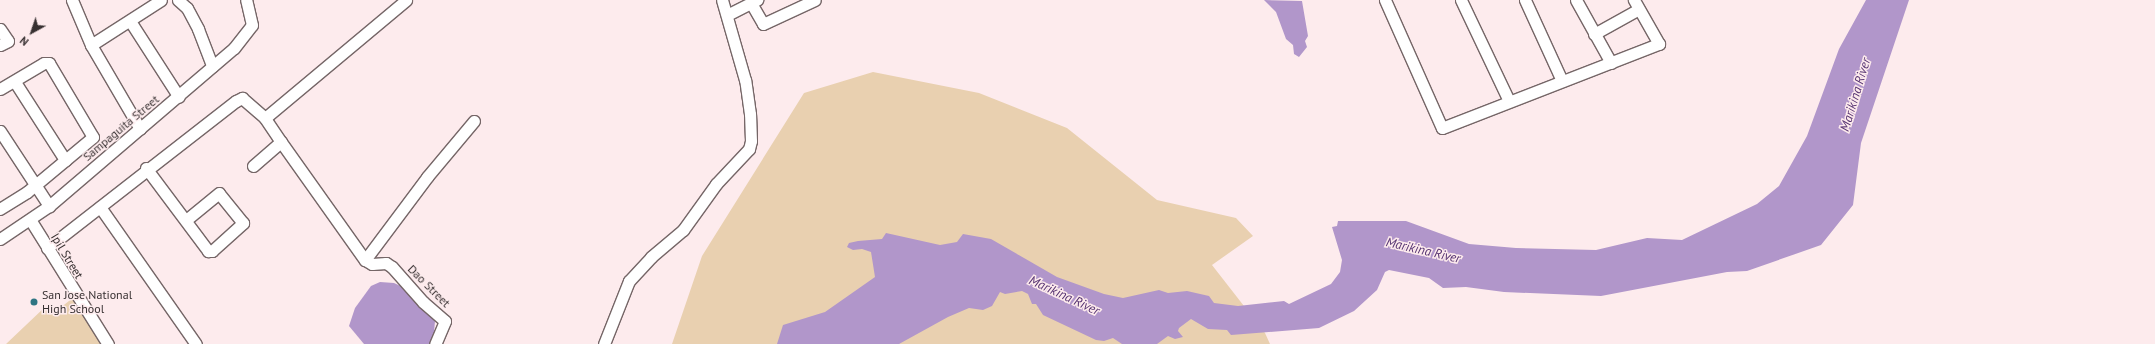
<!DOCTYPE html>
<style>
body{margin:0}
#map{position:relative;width:2155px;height:344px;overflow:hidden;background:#fdebed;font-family:"PT Sans",sans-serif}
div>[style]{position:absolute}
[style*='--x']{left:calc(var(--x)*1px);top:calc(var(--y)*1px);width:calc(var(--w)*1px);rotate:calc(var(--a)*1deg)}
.green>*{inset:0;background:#e9d0b0}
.water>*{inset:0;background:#b196ca}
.roads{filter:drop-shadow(1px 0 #756667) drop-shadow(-1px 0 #756667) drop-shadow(0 1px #756667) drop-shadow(0 -1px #756667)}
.minor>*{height:11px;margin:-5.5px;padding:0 5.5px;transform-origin:5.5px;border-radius:5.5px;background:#fff}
.dots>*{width:11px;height:11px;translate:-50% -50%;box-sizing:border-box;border:2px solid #fdebed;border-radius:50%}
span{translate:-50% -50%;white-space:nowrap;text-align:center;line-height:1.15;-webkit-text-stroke:3px #fdebed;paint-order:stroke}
.street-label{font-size:12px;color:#373031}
.poi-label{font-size:12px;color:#373031}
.left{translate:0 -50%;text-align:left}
.water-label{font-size:13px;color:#563372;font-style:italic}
.north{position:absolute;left:12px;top:12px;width:40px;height:40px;-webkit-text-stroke:3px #fdebed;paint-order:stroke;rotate:220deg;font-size:11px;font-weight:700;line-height:16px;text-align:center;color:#373031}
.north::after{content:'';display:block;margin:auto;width:14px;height:18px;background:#373031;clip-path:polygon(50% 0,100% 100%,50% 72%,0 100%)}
</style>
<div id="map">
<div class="green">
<div style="clip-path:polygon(873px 72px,979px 93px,1067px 128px,1157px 200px,1236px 218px,1253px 236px,1212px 265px,1265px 333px,1270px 344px,672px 344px,702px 256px,804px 93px)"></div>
<div style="clip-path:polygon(74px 297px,107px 344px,6px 344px,45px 307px,55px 312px)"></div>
</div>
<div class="water">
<div style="clip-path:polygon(1264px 0,1302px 1px,1308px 36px,1305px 41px,1307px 47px,1299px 57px,1294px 54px,1293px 45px,1286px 39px,1276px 12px)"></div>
<div style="clip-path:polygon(1866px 0,1909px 0,1861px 143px,1853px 205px,1821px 245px,1747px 271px,1727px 272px,1601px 296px,1504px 292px,1466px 287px,1443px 288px,1429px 278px,1389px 270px,1385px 272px,1377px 290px,1354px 311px,1319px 328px,1231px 335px,1227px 330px,1208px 329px,1191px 319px,1179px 328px,1178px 331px,1183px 337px,1175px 339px,1168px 336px,1157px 344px,1122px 344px,1113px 338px,1104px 341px,1096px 340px,1043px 315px,1036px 304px,1032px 304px,1028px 294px,1022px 291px,1005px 294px,1000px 292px,992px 306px,983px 310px,969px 308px,948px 317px,899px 344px,777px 344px,783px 325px,825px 312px,875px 277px,871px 252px,862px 249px,853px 250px,847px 247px,849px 243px,858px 241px,882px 239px,886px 233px,940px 245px,957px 242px,963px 234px,991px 239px,1057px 277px,1104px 294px,1123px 298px,1159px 290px,1168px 293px,1187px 291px,1209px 296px,1214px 303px,1238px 306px,1284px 301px,1289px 304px,1331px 284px,1340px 272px,1342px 260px,1332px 227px,1337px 226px,1338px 221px,1406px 221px,1469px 244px,1516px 248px,1596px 250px,1647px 238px,1682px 240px,1757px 204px,1779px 186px,1807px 136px,1839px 49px)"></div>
<div style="clip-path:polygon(380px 282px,394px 283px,407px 289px,425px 308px,435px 321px,433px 344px,364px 344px,349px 326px,355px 308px,371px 286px)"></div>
</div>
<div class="roads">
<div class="minor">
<div style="--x:72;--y:0;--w:49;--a:67.1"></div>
<div style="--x:91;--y:45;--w:97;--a:59.7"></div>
<div style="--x:178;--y:0;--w:12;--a:42"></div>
<div style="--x:187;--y:8;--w:24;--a:62"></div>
<div style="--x:198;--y:29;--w:40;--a:69"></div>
<div style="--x:1385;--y:0;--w:140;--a:66"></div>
<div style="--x:1442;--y:128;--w:233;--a:-21.2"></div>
<div style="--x:1659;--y:44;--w:51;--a:-119.6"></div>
<div style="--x:1461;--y:0;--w:112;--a:64.6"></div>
<div style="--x:1525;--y:0;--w:89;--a:65.4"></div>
<div style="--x:1576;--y:0;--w:72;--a:60.9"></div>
<div style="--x:751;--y:3;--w:24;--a:60"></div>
<div style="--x:763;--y:24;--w:57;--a:-24.8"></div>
<div style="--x:727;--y:15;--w:34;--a:-27"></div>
<div style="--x:130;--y:21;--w:90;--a:57.2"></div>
<div style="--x:0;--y:29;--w:14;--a:56"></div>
<div style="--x:8;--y:41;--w:9;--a:153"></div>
<div style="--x:1594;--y:34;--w:51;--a:-29.1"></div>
<div style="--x:91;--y:45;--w:83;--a:-32.7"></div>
<div style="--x:15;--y:82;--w:93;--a:57.3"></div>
<div style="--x:0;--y:89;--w:51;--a:-30.6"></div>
<div style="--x:44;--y:63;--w:5;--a:0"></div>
<div style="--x:49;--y:63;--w:86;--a:59.3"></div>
<div style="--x:93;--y:137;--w:86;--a:140.2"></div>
<div style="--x:27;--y:192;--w:32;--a:148"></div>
<div style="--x:0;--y:131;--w:90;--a:56.8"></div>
<div style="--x:281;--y:142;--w:145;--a:54.6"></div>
<div style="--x:365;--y:260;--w:8;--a:30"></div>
<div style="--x:372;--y:264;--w:14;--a:-4"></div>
<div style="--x:386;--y:263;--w:7;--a:34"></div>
<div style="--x:392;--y:267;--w:47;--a:48.5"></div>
<div style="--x:423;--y:302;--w:29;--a:41"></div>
<div style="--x:445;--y:321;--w:25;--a:113"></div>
<div style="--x:253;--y:166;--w:37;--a:-41"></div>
<div style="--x:281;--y:142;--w:29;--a:-124"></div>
<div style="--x:146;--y:168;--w:104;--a:53.2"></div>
<div style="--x:208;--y:251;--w:4;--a:0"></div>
<div style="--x:212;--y:251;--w:42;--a:-42.1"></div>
<div style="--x:243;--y:223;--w:38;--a:-129"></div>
<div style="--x:219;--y:193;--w:43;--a:140.7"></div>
<div style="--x:100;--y:207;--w:167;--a:55"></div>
<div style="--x:31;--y:221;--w:145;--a:58"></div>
<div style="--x:0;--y:239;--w:59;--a:-34"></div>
<div style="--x:49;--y:206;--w:243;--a:-40.5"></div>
<div style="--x:234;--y:48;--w:29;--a:-52"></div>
<div style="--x:252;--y:25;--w:26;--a:-103"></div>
<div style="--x:47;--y:248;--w:239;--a:-37.9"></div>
<div style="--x:236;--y:101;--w:7;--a:-27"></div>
<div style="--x:242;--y:98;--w:30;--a:41"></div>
<div style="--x:265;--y:118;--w:184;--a:-39.9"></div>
<div style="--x:365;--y:260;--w:104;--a:-53.2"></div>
<div style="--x:427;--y:177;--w:73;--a:-50"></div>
<div style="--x:604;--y:344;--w:68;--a:-68.4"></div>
<div style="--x:629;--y:281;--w:33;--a:-47"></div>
<div style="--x:651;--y:257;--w:42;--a:-40.2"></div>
<div style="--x:683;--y:230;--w:57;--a:-54.3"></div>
<div style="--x:716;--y:184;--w:48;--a:-46.7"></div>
<div style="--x:749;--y:149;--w:8;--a:-76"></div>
<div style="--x:751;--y:141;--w:27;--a:-92"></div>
<div style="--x:750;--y:114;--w:34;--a:-98"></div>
<div style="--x:745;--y:80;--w:83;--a:-106"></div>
</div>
</div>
<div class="dots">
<div style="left:34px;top:302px;background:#2f7583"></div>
</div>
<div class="street-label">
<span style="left:121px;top:128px;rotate:-40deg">Sampaguita Street</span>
<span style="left:67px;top:256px;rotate:59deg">Ipil Street</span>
<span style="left:429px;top:286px;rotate:45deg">Dao Street</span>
</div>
<div class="poi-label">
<span class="left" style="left:42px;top:302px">San Jose National<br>High School</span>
</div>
<div class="water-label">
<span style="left:1856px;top:95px;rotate:-73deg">Marikina River</span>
<span style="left:1423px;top:251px;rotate:13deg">Marikina River</span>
<span style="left:1064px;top:296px;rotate:25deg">Marikina River</span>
</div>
<div class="north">N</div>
</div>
